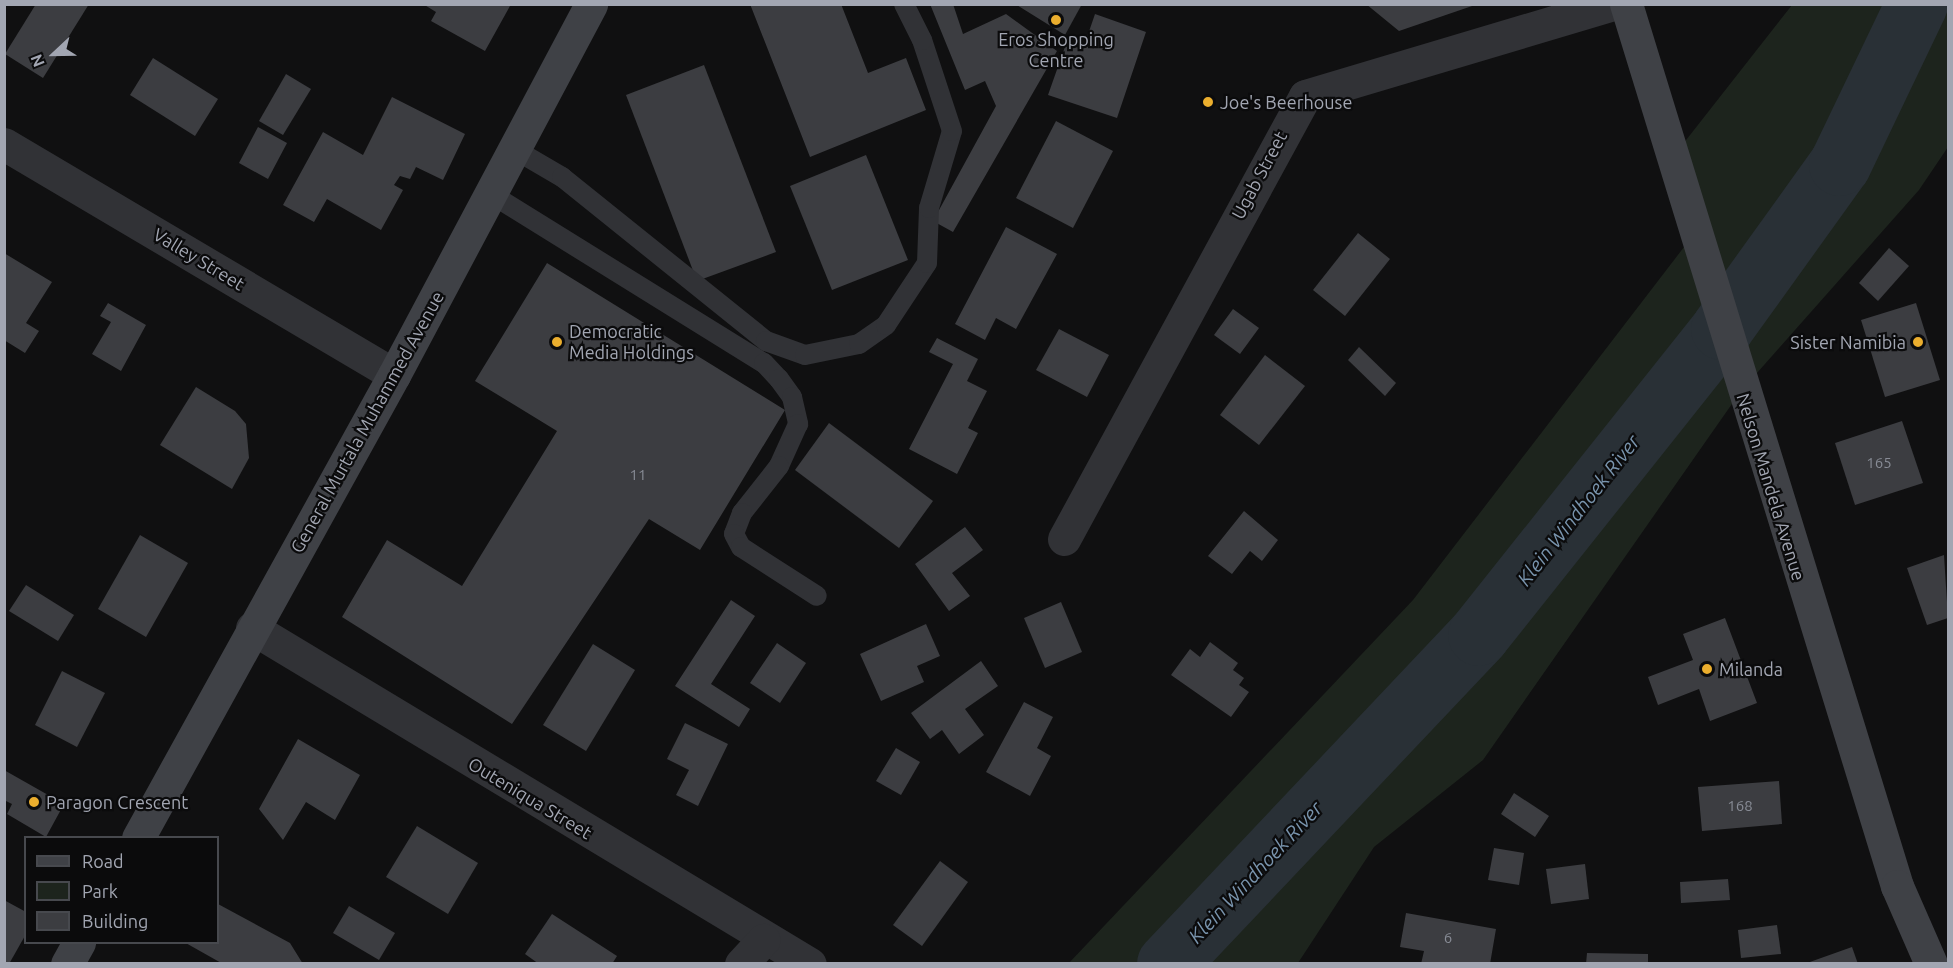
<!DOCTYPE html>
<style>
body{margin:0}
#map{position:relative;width:1953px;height:968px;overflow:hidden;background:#101011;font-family:Ubuntu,sans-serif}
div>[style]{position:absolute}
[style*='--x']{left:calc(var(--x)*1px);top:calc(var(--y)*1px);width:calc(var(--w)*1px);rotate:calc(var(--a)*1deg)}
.green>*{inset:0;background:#1d241d}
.river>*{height:62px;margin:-31px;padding:0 31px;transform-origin:31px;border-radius:31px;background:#293036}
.building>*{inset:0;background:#3c3d41}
.lane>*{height:20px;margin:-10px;padding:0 10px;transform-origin:10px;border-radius:10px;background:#313236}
.street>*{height:33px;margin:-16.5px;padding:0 16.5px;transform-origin:16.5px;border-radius:16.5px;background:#313236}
.secondary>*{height:33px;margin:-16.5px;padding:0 16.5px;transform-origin:16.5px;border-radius:16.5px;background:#3f4146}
.dots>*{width:16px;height:16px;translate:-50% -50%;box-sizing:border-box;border:3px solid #0b0b0c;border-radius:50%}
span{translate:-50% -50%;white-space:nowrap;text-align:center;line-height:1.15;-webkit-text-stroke:4.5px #0b0b0c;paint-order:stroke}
.number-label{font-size:15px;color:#888c96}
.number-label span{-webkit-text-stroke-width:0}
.poi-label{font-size:18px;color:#a2a6b2}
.left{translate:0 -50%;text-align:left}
.right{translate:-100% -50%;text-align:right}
.street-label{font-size:18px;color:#a2a6b2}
.water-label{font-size:20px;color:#7994ad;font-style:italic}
.frame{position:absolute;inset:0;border:6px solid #a2a6b2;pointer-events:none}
.legend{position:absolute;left:24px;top:836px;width:195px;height:108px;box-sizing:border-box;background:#0b0b0c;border:2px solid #47494e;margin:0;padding:8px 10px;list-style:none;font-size:18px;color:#a2a6b2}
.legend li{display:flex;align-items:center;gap:12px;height:30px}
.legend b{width:30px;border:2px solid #47494e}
.north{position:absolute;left:24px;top:24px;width:60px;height:60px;-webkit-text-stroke:4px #0b0b0c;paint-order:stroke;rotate:248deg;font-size:16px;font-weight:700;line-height:24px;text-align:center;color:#a2a6b2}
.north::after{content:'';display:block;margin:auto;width:21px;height:27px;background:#a2a6b2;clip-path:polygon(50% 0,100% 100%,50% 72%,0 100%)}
</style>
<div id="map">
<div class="green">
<div style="clip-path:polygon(1792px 5px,1948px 5px,1948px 147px,1919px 190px,1741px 391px,1483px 760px,1374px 847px,1298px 963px,1068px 964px,1413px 600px,1694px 234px,1672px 158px)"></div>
</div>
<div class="river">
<div style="--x:1168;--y:964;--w:453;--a:-46.6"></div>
<div style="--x:1479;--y:635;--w:391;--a:-51.5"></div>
<div style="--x:1722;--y:329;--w:202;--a:-54.3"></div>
<div style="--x:1840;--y:165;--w:178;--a:-64.4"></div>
</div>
<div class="building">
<div style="clip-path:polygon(36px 4px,89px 4px,43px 78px,5px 54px)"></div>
<div style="clip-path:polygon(423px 4px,506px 4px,510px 6px,485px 51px,431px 21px,436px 12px)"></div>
<div style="clip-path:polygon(750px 4px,841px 4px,868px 73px,906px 58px,926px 110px,810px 157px)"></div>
<div style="clip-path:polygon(930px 4px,953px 4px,963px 34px,1006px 14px,1057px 51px,953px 232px,933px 221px,996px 106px,985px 81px,965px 90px)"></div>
<div style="clip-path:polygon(1015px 4px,1082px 4px,1065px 35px)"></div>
<div style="clip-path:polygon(1366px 4px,1475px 4px,1475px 5px,1399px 31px)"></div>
<div style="clip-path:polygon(1095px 14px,1146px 32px,1117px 118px,1048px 95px,1066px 44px,1083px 49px)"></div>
<div style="clip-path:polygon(153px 58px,218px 99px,195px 136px,130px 95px)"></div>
<div style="clip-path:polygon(704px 65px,776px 252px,697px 281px,626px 95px)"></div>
<div style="clip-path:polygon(286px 74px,311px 89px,283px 135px,259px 121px)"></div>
<div style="clip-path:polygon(392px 97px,465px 134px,443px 180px,416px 167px,410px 179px,400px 176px,394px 185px,403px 190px,381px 230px,327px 199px,314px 222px,283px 205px,323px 132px,363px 155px)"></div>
<div style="clip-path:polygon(1056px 121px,1113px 151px,1073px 228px,1016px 198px)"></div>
<div style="clip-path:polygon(258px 127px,287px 143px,268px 179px,239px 163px)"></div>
<div style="clip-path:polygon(866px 155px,908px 260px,832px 290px,790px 186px)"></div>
<div style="clip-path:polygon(1006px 227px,1057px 254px,1016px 329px,996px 318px,985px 340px,955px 324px)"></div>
<div style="clip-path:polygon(1358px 233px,1390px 259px,1345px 316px,1313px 290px)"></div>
<div style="clip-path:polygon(1889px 248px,1909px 266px,1878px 301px,1859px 283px)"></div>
<div style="clip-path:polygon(4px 253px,52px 282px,26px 323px,39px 331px,25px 353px,4px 340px)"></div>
<div style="clip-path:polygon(547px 263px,785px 410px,700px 550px,649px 519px,512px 724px,342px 617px,387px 540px,462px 586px,557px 431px,475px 381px)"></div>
<div style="clip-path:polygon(108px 303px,146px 325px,121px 371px,92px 354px,111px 322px,100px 316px)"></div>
<div style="clip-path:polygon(1916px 303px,1940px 380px,1885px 397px,1861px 320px)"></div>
<div style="clip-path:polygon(1233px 309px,1259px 328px,1240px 354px,1214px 335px)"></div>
<div style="clip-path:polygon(1059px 329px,1109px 355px,1087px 397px,1036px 370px)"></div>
<div style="clip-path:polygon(937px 338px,978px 359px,967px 381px,987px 391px,968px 428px,978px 433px,957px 474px,909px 449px,953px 364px,929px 352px)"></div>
<div style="clip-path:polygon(1359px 347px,1396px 383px,1385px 396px,1348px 360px)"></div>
<div style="clip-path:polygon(1265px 355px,1305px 386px,1259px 445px,1220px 415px)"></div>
<div style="clip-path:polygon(196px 387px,235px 411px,246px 424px,249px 458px,232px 489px,160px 445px)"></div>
<div style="clip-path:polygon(1902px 421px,1923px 483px,1855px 505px,1835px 443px)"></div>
<div style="clip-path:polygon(829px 423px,933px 501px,899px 548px,795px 470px)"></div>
<div style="clip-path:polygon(1244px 511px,1278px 540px,1262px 561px,1250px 551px,1232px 574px,1208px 556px)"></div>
<div style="clip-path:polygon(965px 527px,983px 550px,952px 573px,970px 596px,949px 611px,915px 564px)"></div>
<div style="clip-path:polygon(140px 535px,188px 563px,146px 637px,98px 609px)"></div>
<div style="clip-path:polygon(1944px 555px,1948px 618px,1927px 625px,1907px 568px)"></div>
<div style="clip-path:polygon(26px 585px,74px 615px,58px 641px,9px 611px)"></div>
<div style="clip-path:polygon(731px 600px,755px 616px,711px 684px,750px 709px,739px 727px,675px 686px)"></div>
<div style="clip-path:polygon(1061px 602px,1082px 652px,1045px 668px,1024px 618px)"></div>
<div style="clip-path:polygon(1725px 618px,1757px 703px,1710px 721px,1699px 689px,1658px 705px,1648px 677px,1693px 660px,1683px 634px)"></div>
<div style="clip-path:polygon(926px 624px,940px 656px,917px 666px,924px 682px,881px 701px,860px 654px)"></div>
<div style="clip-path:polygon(1210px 642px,1238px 663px,1233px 670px,1244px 678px,1239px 685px,1249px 692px,1231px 717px,1171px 675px,1190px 649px,1200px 657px)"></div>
<div style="clip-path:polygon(777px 643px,806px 663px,780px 703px,750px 683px)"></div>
<div style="clip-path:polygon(593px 644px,635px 670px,586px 751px,543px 725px)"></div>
<div style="clip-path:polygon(981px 661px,998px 686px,965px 709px,984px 735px,959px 754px,942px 730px,930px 739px,911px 713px)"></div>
<div style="clip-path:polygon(62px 671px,105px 693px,77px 747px,35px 725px)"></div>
<div style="clip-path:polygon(1024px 702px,1053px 717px,1037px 748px,1051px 756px,1030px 796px,986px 772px)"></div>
<div style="clip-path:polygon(685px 723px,728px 744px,698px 806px,676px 795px,689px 770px,667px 759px)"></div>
<div style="clip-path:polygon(298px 739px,360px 775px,335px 820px,306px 802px,283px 840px,259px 809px)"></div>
<div style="clip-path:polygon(896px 748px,920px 762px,901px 795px,876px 781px)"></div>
<div style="clip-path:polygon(4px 770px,64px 804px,46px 837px,7px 814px,12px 804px,4px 800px)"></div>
<div style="clip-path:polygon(1779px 781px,1782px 824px,1702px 831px,1698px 787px)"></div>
<div style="clip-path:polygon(1514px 793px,1549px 816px,1535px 837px,1501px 814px)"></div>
<div style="clip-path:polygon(417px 826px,478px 863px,448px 914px,386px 877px)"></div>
<div style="clip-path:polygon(1494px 848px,1524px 853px,1519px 885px,1488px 880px)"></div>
<div style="clip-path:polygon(940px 861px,968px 882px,922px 946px,893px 925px)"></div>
<div style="clip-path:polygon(1585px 864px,1589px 899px,1551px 904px,1546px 869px)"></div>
<div style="clip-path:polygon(1728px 879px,1730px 900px,1681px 903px,1680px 882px)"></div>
<div style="clip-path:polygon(4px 900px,26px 912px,26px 934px,9px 964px,4px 964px)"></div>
<div style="clip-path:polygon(218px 904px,290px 943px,303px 964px,223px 964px,184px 942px,218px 942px)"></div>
<div style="clip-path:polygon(349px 906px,395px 933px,379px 960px,333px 933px)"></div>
<div style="clip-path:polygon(1406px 913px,1496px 929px,1490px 964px,1421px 964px,1424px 951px,1400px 947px)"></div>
<div style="clip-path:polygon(552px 914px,617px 956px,612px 964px,539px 964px,525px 954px)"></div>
<div style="clip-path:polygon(1777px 925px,1781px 954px,1741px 958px,1738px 930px)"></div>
<div style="clip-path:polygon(1852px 947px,1858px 964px,1807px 964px,1807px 963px)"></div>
<div style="clip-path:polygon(1587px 953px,1648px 954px,1648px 964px,1586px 964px)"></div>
</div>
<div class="lane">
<div style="--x:514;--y:149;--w:56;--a:30.3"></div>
<div style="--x:562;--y:177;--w:262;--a:38.8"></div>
<div style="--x:766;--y:341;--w:41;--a:19.7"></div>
<div style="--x:805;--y:355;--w:55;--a:-11.5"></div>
<div style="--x:859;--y:344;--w:33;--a:-35"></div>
<div style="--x:886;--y:325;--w:74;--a:-56.5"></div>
<div style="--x:927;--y:263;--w:55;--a:-87.9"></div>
<div style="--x:929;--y:208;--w:80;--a:-73.4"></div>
<div style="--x:952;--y:131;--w:96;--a:-108.2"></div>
<div style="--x:922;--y:40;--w:40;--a:-116.6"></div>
<div style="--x:491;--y:194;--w:321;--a:31.8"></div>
<div style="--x:764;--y:363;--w:22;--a:47"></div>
<div style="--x:779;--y:379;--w:22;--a:54"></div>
<div style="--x:792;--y:397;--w:28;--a:77"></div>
<div style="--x:798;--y:424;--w:46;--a:114.3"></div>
<div style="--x:779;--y:466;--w:60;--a:128.2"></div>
<div style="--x:742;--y:513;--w:22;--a:111"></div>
<div style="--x:734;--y:534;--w:15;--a:62"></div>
<div style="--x:741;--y:547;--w:90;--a:32.8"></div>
</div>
<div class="street">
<div style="--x:4;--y:144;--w:453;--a:30.6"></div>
<div style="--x:1064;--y:539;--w:504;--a:-61.45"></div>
<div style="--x:1305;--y:96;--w:322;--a:-16.6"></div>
<div style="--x:252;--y:628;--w:651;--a:31.05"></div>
<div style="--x:741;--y:964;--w:33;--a:-47"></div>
</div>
<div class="secondary">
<div style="--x:1626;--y:4;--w:923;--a:72.92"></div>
<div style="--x:1897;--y:886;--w:85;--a:66.4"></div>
<div style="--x:138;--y:838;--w:529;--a:-61.06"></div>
<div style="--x:394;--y:375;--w:420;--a:-62"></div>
<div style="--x:67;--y:964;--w:25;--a:-61"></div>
</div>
<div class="dots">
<div style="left:1056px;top:20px;background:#ebae2e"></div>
<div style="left:1208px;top:102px;background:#ebae2e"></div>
<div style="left:557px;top:342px;background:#ebae2e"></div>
<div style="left:1918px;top:342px;background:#ebae2e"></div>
<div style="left:1707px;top:669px;background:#ebae2e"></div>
<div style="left:34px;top:802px;background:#ebae2e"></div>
</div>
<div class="number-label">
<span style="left:1879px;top:463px">165</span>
<span style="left:638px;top:475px">11</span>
<span style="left:1740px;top:806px">168</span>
<span style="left:1448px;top:938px">6</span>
</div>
<div class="poi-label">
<span style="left:1056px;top:50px">Eros Shopping<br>Centre</span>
<span class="left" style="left:1220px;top:102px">Joe's Beerhouse</span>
<span class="left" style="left:569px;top:342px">Democratic<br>Media Holdings</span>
<span class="right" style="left:1906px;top:342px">Sister Namibia</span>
<span class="left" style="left:1719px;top:669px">Milanda</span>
<span class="left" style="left:46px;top:802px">Paragon Crescent</span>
</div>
<div class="street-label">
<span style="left:1259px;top:175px;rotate:-62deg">Ugab Street</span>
<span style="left:199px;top:259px;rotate:31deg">Valley Street</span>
<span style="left:367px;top:422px;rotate:-61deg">General Murtala Muhammed Avenue</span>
<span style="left:1771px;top:487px;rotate:73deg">Nelson Mandela Avenue</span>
<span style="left:530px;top:798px;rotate:31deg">Outeniqua Street</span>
</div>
<div class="water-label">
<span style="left:1578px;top:510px;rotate:-52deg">Klein Windhoek River</span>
<span style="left:1255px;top:872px;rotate:-47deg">Klein Windhoek River</span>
</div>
<div class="frame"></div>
<ul class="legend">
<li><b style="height:8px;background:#3f4146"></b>Road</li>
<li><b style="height:16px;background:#1d241d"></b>Park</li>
<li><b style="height:16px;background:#3c3d41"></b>Building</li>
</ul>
<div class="north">N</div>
</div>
